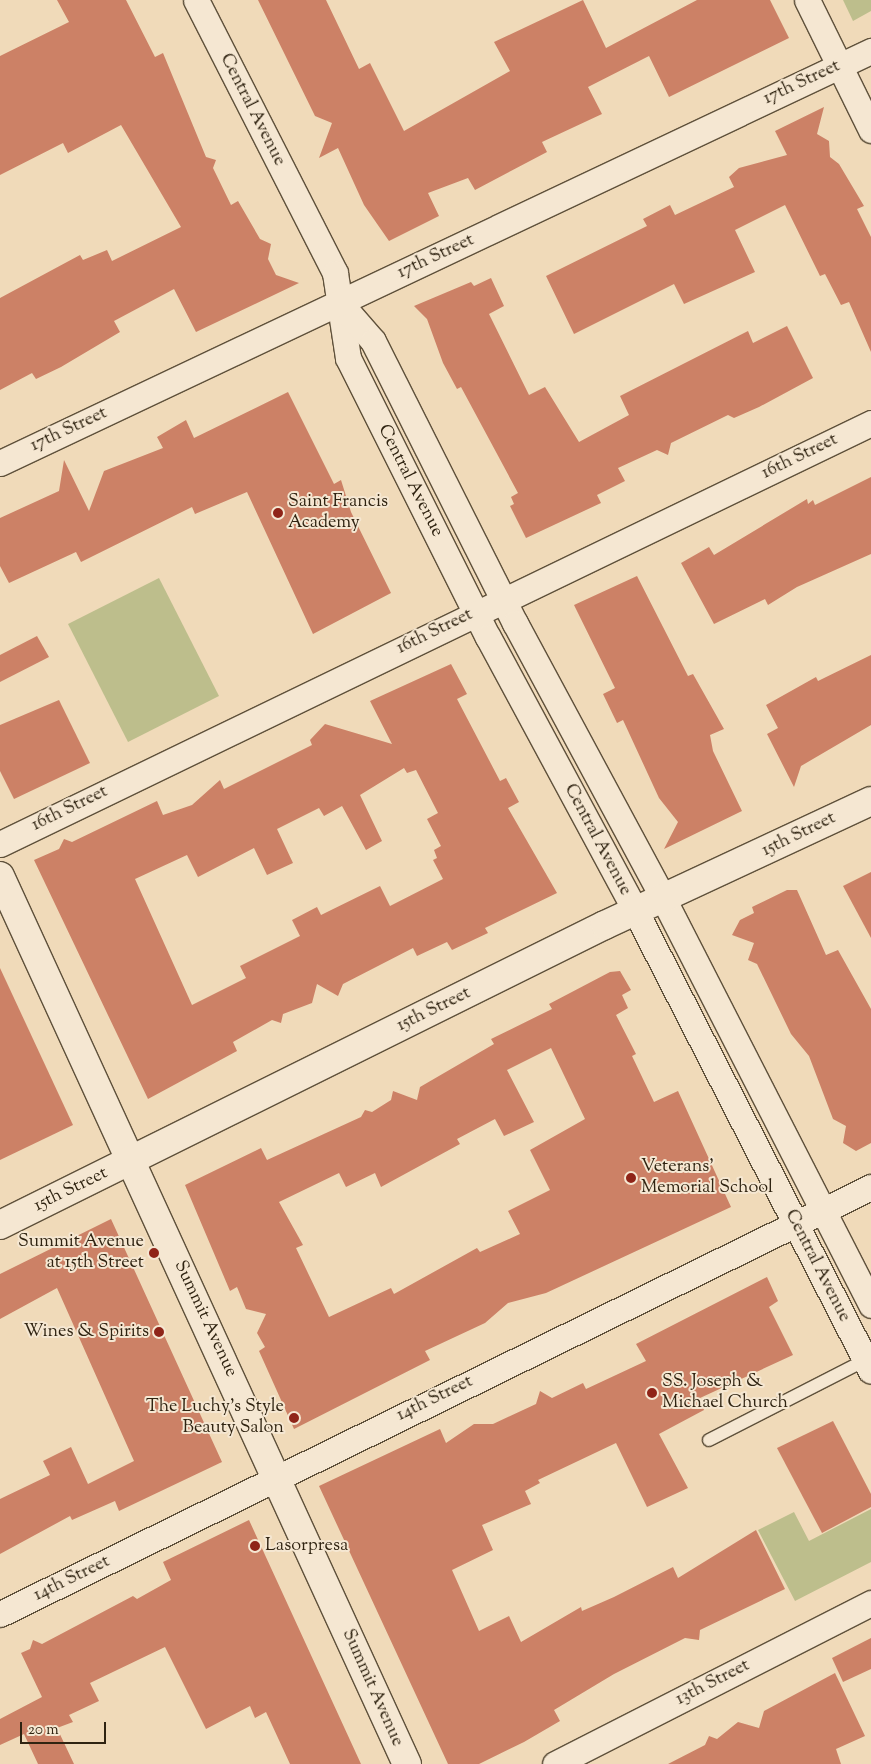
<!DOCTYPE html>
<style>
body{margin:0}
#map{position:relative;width:871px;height:1764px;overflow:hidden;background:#f0dab9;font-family:"Sorts Mill Goudy",serif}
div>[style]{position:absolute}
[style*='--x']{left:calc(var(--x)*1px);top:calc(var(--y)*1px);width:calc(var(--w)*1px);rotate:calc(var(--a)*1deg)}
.green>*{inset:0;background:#bdbe8c}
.building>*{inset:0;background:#cc8166}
.roads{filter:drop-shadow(1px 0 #5f513b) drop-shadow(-1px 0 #5f513b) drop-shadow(0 1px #5f513b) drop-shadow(0 -1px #5f513b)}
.lane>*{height:12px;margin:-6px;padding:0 6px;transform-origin:6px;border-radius:6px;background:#f5e7d2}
.street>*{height:25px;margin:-12.5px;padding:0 12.5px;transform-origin:12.5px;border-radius:12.5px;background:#f5e7d2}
.secondary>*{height:28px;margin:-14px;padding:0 14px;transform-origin:14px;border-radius:14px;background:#f5e7d2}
.dots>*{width:14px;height:14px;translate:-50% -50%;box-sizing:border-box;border:2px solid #f5e7d2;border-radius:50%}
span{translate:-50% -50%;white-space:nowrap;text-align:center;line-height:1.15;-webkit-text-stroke:4px #f5e7d2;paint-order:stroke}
.street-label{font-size:18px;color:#2f2311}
.poi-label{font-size:18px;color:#2f2311}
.left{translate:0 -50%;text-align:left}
.right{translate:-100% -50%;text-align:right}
.scale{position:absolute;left:20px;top:1722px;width:86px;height:22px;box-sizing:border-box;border:2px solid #2f2311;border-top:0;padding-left:6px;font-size:15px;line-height:18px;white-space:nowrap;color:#2f2311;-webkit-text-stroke:4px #f5e7d2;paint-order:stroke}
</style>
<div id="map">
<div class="green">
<div style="clip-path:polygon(843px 0,871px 0,871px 11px,853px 21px)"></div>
<div style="clip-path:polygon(159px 578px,219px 696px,128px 742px,68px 624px)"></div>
<div style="clip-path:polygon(871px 1509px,871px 1562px,795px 1601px,758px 1530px,794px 1512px,809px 1541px)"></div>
</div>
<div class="building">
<div style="clip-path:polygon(57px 0,126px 0,155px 57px,163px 53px,206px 157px,216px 160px,213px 168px,231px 205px,238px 201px,260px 239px,271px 244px,268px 259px,276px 275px,299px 283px,196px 332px,174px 289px,114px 321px,120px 332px,61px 367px,36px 379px,32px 373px,0 390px,0 298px,80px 255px,83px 260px,107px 250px,112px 261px,181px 227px,121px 125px,68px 153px,63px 143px,0 175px,0 56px,69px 22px)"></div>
<div style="clip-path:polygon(258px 0,326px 0,359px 69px,370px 63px,404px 131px,510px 71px,494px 42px,583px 0,606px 48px,697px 0,770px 0,789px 38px,669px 97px,649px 56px,588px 87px,602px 114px,542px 142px,547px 152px,475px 190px,468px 178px,428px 193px,439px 216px,389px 241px,364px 205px,338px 148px,319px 158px,332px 123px,315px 116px)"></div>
<div style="clip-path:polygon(824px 107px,817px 134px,829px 141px,830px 157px,839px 164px,864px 206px,857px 209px,871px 237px,871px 352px,849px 302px,841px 305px,825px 274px,820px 276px,785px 205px,735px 230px,755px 272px,684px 304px,674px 284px,574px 334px,546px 276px,647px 226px,643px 219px,670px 205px,675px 215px,734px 187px,729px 177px,739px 168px,787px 155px,775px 131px)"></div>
<div style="clip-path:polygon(491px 278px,504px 306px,489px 314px,529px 395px,545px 387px,579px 442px,629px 415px,620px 396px,748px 331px,753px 343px,787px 326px,813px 378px,759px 407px,734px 418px,728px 415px,671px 443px,668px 455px,657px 450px,618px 468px,625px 481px,597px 495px,601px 503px,526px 538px,510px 506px,514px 504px,511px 497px,518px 493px,461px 387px,457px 389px,443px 363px,427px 319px,414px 306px,471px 282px,474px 286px)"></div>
<div style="clip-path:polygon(288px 392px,334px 484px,341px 480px,351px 512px,391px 593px,313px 634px,247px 492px,195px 514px,192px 507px,81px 562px,76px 552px,9px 583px,0 566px,0 518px,59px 491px,64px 460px,89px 511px,104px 471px,163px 448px,157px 437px,186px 420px,194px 438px)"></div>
<div style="clip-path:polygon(871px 477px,871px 554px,797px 587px,768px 605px,765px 599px,714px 624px,681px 563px,709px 547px,714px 555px,807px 499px,808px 504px,813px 500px,815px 505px)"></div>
<div style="clip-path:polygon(637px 576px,688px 676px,693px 674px,724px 729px,710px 735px,713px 751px,742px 811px,664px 849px,678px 822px,659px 798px,623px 720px,617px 723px,603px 694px,615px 688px,574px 605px)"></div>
<div style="clip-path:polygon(37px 636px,49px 657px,0 682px,0 655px)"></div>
<div style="clip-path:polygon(871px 655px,871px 725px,801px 766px,794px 787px,767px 734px,778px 728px,766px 705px,816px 677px,818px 681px)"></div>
<div style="clip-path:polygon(evenodd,451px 664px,467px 694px,457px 699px,500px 781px,506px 778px,519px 802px,508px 808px,557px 893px,485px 928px,488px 933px,452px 950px,447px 942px,417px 956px,413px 948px,343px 984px,338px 996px,317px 984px,312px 1003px,283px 1014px,281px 1023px,272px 1020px,233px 1042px,237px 1051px,148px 1099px,34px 860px,59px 849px,64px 839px,72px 842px,157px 801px,163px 815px,192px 805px,220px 780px,224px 789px,312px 745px,310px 740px,325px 724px,392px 744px,370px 701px,451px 664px,404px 768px,407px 773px,416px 770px,438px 813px,427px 819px,441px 846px,434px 850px,437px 858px,433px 860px,443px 879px,390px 906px,380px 886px,321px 915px,317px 907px,292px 920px,300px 936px,240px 966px,246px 978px,192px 1005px,135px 879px,187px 855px,198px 877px,254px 848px,267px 875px,293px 863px,277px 829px,319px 808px,324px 816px,342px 806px,366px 850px,382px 841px,360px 795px,404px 768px)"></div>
<div style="clip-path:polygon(59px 700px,90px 763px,14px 799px,0 771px,0 725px)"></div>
<div style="clip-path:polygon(871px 872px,871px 938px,843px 886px)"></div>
<div style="clip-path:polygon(787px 890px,797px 890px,826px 955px,838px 950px,871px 1009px,871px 1143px,856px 1151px,843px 1143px,846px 1126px,833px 1119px,809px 1056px,791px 1034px,757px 964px,748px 960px,754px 943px,732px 935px,740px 920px,754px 913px,752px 907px)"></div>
<div style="clip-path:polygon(0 968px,73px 1125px,0 1160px)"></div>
<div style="clip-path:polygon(evenodd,620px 971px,631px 990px,622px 995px,628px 1008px,616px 1015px,636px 1054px,632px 1056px,654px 1102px,678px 1091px,731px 1207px,546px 1293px,508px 1303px,485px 1323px,425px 1351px,430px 1360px,294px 1429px,259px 1351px,265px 1347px,257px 1333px,266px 1314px,246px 1309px,237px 1287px,230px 1291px,185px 1185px,261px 1148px,267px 1160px,361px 1117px,365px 1110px,372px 1112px,391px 1100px,393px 1091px,417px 1100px,420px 1087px,494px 1044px,491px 1039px,552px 1009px,549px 1004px,610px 972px,620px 971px,551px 1048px,585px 1119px,530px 1150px,550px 1190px,508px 1211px,520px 1234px,480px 1252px,477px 1248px,394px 1294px,391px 1288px,329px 1317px,296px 1248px,303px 1245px,279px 1202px,339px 1173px,346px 1187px,375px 1173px,381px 1187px,460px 1144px,457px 1139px,495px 1119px,504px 1136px,534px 1122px,507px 1070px,551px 1048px)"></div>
<div style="clip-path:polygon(111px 1219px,222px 1462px,119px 1511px,115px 1501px,72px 1520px,70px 1516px,0 1554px,0 1499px,50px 1475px,43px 1461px,71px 1447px,88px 1484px,134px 1461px,57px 1288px,0 1319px,0 1274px)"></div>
<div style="clip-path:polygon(767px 1277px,778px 1301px,769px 1307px,793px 1355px,700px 1398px,704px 1410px,659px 1434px,688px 1488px,647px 1507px,616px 1443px,538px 1480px,540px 1483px,525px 1491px,531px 1504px,482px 1525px,493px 1550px,452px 1570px,479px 1631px,509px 1616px,521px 1642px,581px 1607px,582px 1611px,614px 1597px,673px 1567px,678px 1578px,756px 1530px,785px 1589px,700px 1630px,699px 1640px,685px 1638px,614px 1674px,554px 1710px,560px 1721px,524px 1742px,479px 1764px,448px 1764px,319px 1486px,440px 1429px,446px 1443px,474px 1424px,493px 1424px,536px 1404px,540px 1391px,552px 1398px,583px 1383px,586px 1389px,646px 1361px,636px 1344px)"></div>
<div style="clip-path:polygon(833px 1421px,871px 1494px,871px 1507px,822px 1533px,777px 1448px)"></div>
<div style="clip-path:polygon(249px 1520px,361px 1764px,290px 1764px,266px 1712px,255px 1718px,250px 1706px,206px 1729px,165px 1647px,90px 1683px,99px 1701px,69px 1715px,73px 1722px,57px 1728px,74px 1764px,38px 1764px,24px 1734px,0 1745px,0 1719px,42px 1697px,21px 1653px,30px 1649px,33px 1640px,42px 1644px,133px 1596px,137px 1599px,171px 1580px,163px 1562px)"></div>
<div style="clip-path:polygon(871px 1638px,871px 1669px,843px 1682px,832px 1658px)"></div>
<div style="clip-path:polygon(835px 1673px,865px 1736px,836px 1749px,841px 1764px,668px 1764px,705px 1745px,709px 1736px,717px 1739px,738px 1722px,759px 1728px,764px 1711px)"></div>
</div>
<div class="roads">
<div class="lane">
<div style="--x:709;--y:1440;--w:175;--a:-27.1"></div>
</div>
<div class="street">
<div style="--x:196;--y:0;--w:306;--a:63"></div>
<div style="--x:335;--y:273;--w:86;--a:81.3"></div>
<div style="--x:348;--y:358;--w:312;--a:63.4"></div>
<div style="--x:488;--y:637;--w:315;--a:61.7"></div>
<div style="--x:637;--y:914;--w:513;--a:62.89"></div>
<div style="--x:807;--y:0;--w:145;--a:63.8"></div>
<div style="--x:340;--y:303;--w:50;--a:49"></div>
<div style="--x:373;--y:341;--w:316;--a:63.3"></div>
<div style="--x:515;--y:623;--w:315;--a:61.7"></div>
<div style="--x:664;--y:900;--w:455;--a:62.9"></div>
<div style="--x:0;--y:463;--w:964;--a:-25.32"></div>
<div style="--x:0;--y:844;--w:967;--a:-25.8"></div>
<div style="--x:0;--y:1614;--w:970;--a:-26.12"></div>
<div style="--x:555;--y:1764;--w:355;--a:-27"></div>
</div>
<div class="secondary">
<div style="--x:0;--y:876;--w:977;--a:65.38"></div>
<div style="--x:0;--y:1225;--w:675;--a:-26.38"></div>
<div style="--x:605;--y:925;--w:293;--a:-25"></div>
</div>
</div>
<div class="dots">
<div style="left:278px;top:513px;background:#8f2418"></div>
<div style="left:631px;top:1178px;background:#8f2418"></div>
<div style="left:154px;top:1253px;background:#8f2418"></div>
<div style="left:159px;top:1332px;background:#8f2418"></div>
<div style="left:652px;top:1393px;background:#8f2418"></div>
<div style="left:294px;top:1418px;background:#8f2418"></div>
<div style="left:255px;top:1546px;background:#8f2418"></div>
</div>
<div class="street-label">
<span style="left:802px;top:83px;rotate:-25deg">17th Street</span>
<span style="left:252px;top:110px;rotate:63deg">Central Avenue</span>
<span style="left:436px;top:257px;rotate:-25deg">17th Street</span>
<span style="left:69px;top:430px;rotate:-25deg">17th Street</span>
<span style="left:800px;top:457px;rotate:-26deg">16th Street</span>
<span style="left:410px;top:481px;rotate:63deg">Central Avenue</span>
<span style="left:435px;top:632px;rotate:-26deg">16th Street</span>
<span style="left:70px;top:809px;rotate:-26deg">16th Street</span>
<span style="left:799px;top:835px;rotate:-26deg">15th Street</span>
<span style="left:597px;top:840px;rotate:62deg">Central Avenue</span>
<span style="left:434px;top:1010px;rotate:-26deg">15th Street</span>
<span style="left:71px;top:1190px;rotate:-26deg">15th Street</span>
<span style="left:817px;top:1266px;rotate:63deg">Central Avenue</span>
<span style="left:205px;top:1319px;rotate:65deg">Summit Avenue</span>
<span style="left:435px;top:1399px;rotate:-26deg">14th Street</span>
<span style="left:72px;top:1579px;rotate:-26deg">14th Street</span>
<span style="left:713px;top:1683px;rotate:-27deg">13th Street</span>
<span style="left:372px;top:1688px;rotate:66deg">Summit Avenue</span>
</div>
<div class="poi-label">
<span class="left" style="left:288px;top:513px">Saint Francis<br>Academy</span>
<span class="left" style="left:641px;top:1178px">Veterans'<br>Memorial School</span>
<span class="right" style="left:144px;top:1253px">Summit Avenue<br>at 15th Street</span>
<span class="right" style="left:149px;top:1332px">Wines &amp; Spirits</span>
<span class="left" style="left:662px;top:1393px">SS. Joseph &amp;<br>Michael Church</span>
<span class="right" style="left:284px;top:1418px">The Luchy's Style<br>Beauty Salon</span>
<span class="left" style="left:265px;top:1546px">Lasorpresa</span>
</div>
<div class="scale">20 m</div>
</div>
